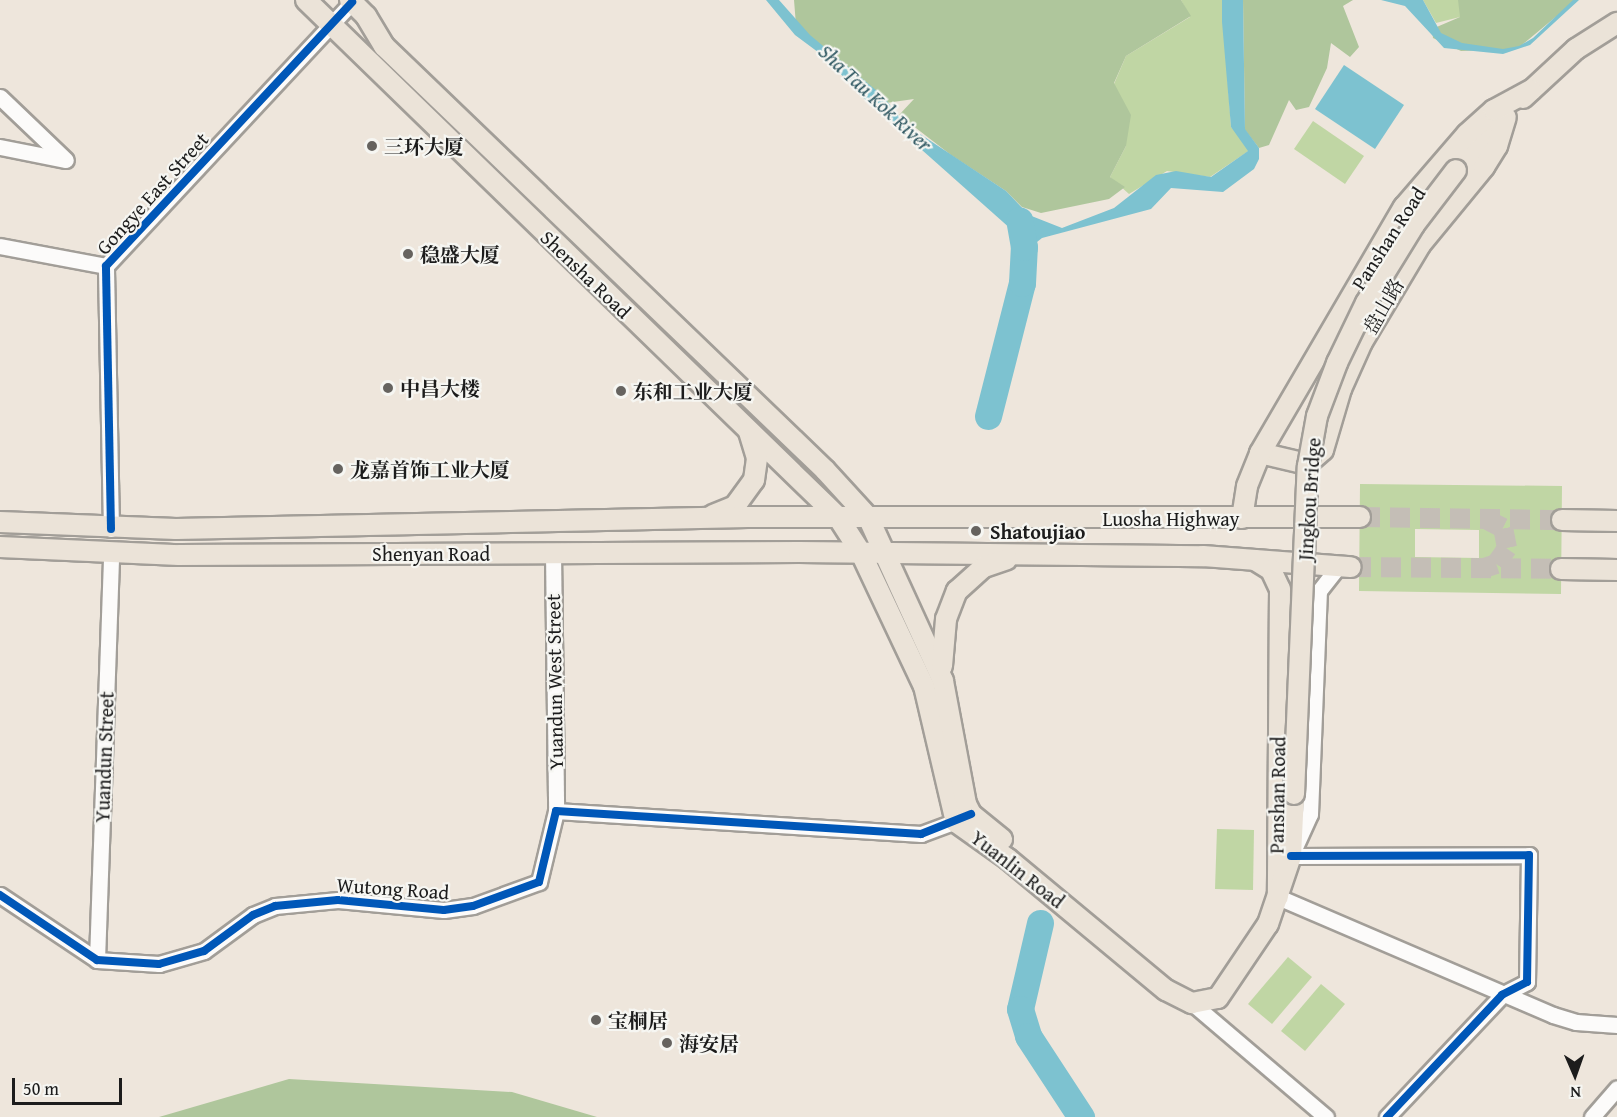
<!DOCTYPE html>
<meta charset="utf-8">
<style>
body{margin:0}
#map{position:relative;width:1617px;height:1117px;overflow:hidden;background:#eee6dc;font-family:"Gentium Book Plus","Noto Serif SC",serif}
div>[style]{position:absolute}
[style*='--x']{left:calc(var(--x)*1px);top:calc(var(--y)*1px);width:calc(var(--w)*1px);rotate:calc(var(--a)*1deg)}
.green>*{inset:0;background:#c0d6a4}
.forest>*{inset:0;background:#afc69c}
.water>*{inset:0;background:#7dc2d0}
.river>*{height:27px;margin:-13.5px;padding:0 13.5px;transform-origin:13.5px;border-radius:13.5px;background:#7dc2d0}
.major-tunnel>*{height:20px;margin-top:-10px;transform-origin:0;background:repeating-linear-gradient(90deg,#c4beb6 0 20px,transparent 0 30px)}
.roads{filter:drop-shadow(2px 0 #a29e98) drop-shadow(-2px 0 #a29e98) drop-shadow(0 2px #a29e98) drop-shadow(0 -2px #a29e98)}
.minor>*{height:15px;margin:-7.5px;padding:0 7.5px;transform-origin:7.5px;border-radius:7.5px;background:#fcfbfa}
.major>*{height:20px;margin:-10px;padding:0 10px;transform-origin:10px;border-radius:10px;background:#ebe3d8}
.bridges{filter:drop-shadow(2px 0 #a29e98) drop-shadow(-2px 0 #a29e98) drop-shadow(0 2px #a29e98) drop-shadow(0 -2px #a29e98)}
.major-bridge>*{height:20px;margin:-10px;padding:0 10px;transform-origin:10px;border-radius:10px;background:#ebe3d8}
.cycleway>*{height:8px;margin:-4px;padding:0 4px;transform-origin:4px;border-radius:4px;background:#0057b8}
.dots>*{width:16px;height:16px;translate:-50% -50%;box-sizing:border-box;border:3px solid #f6f6f2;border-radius:50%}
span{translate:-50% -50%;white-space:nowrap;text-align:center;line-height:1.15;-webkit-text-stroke:4.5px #f6f6f2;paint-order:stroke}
.poi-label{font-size:20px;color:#1c1c1c;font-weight:700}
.left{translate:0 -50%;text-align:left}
.street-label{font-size:20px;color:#1c1c1c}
.water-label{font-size:21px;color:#2f5862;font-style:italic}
.north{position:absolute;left:1545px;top:1045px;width:60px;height:60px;-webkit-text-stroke:4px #f6f6f2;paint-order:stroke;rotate:178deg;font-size:16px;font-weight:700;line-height:24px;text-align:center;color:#1c1c1c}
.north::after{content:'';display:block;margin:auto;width:21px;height:27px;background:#1c1c1c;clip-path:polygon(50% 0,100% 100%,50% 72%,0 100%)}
.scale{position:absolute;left:12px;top:1078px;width:110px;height:27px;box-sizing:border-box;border:3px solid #1c1c1c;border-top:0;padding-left:8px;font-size:18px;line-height:21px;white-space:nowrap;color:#1c1c1c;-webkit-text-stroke:4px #f6f6f2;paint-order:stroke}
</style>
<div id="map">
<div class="green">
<div style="clip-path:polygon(1181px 0,1222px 0,1231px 127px,1253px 148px,1210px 177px,1167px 171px,1129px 194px,1110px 177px,1126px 146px,1114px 84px,1126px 56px,1190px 17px)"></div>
<div style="clip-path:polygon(1423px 0,1460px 0,1460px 17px,1436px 23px)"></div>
<div style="clip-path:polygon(1313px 121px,1364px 156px,1345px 184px,1294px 149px)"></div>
<div style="clip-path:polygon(evenodd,1360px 484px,1562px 486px,1561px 594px,1359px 591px,1360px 484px,1415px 529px,1479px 530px,1479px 558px,1415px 557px,1415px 529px)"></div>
<div style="clip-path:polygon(1217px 829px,1254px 830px,1253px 890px,1215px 889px)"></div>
<div style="clip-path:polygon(1288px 957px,1312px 977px,1272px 1024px,1248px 1004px)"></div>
<div style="clip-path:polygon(1321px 984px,1345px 1004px,1305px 1051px,1281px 1031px)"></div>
</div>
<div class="forest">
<div style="clip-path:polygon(794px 0,1181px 0,1191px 16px,1126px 56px,1114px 83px,1131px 115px,1126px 146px,1110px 177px,1125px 187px,1109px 199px,1041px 213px,1022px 207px,1006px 191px,951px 155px,899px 115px,914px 99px,879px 104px,796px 25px)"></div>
<div style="clip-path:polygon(1243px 0,1353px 0,1343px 6px,1359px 47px,1350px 57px,1331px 43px,1327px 68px,1309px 107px,1296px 110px,1289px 100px,1269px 145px,1259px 148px,1245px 130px)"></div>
<div style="clip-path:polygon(1458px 0,1576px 0,1517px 49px,1461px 51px,1433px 38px,1432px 29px,1460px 17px)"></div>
<div style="clip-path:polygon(289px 1079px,512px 1092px,597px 1117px,159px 1117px)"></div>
</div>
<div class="water">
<div style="clip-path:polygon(766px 0,779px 0,810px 35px,883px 96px,905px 124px,1006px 191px,1029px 215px,1062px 228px,1114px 208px,1156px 175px,1176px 171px,1211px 177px,1248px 151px,1231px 127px,1222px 22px,1222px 0,1243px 0,1245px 129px,1259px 148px,1259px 159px,1254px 169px,1223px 192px,1171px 188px,1151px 209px,1042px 238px,1032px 246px,1013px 236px,1012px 230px,859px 94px,826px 58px,795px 35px)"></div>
<div style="clip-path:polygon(1381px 0,1423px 0,1441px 33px,1462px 43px,1503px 49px,1519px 46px,1533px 38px,1573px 0,1579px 0,1530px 45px,1503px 54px,1444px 48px,1405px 6px)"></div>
<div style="clip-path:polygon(1344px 65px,1404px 105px,1375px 149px,1315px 109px)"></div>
</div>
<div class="river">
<div style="--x:988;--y:416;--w:137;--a:-75.7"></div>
<div style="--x:1022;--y:283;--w:36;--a:-87"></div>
<div style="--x:1024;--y:247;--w:27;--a:-100"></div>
<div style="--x:1040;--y:923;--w:88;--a:103.1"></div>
<div style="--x:1020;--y:1009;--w:28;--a:73"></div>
<div style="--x:1028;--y:1036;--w:97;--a:56.8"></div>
</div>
<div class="major-tunnel">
<div style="--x:1360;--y:517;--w:202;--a:0.9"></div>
<div style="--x:1351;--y:567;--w:210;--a:0.5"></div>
<div style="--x:1484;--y:568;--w:13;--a:-18"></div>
<div style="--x:1496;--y:564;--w:19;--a:-55"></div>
<div style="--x:1507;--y:548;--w:20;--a:-101"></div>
<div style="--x:1503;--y:528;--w:20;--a:-153"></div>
</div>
<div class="roads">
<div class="minor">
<div style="--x:0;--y:97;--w:91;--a:43.7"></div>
<div style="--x:0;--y:147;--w:66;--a:11.3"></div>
<div style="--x:0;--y:246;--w:108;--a:10.7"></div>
<div style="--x:111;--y:529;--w:263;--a:-91.1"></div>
<div style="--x:106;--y:266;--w:361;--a:-47"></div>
<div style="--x:553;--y:552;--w:259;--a:89.3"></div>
<div style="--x:1291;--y:856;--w:238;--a:-0.2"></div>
<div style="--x:1529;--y:855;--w:127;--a:90.9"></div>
<div style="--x:1527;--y:982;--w:28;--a:153"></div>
<div style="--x:1502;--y:995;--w:168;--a:133.3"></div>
<div style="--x:1291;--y:856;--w:46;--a:-65.7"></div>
<div style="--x:1310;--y:814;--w:223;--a:-87.7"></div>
<div style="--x:1319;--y:591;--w:31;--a:-52"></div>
<div style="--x:0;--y:895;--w:117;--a:33.8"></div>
<div style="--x:97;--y:960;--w:62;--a:3.7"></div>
<div style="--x:159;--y:964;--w:47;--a:-16.1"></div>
<div style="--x:204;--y:951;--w:61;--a:-36.3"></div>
<div style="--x:253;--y:915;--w:24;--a:-22"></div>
<div style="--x:275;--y:906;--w:63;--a:-5.4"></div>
<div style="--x:338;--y:900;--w:106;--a:5.4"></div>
<div style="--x:444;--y:910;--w:29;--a:-8"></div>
<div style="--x:473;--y:906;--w:70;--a:-20"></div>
<div style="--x:539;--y:882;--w:73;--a:-76.5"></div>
<div style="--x:556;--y:811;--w:366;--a:3.6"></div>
<div style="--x:921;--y:834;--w:46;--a:-20.4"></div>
<div style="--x:1278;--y:897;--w:299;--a:23.2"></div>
<div style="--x:1553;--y:1015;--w:24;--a:17"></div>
<div style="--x:1576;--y:1022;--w:41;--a:4.2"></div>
<div style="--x:97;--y:960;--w:406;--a:-88"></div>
<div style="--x:1192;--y:1003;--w:176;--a:40.4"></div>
<div style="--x:1592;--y:1117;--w:38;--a:-49"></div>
</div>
<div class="major">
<div style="--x:306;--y:0;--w:742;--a:44.18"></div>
<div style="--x:838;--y:517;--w:43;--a:57.4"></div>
<div style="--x:861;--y:553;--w:147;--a:64.7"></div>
<div style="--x:924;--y:686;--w:140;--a:76.8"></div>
<div style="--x:956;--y:822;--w:64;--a:35.4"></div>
<div style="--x:1008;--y:859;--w:205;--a:39.7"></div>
<div style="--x:1166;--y:990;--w:29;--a:27"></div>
<div style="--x:350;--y:0;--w:23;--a:45"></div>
<div style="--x:366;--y:16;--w:35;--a:59"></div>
<div style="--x:384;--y:46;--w:612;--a:43.87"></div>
<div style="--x:825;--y:470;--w:64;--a:47.5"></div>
<div style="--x:868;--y:517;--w:180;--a:65.4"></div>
<div style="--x:943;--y:681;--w:125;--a:79.4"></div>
<div style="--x:966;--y:804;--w:11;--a:63"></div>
<div style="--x:971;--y:814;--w:40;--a:39"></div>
<div style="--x:1523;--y:98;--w:72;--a:-42.8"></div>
<div style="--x:1576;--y:49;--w:49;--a:-32.4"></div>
<div style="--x:1456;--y:170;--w:66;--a:-46.2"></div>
<div style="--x:1260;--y:453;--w:48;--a:13.2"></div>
<div style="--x:1307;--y:464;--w:21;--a:-41"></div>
<div style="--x:1323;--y:450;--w:64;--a:-73.6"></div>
<div style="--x:1341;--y:389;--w:51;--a:-65.9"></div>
<div style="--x:1362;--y:342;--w:113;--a:-59.1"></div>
<div style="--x:1420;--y:245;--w:101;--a:-50.6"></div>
<div style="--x:1484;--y:167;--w:25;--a:-58"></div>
<div style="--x:1497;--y:146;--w:30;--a:-73"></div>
<div style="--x:713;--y:515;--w:24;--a:-22"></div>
<div style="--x:735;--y:506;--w:32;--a:-54"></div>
<div style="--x:754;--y:480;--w:22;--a:-82"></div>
<div style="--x:757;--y:458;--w:27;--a:-107"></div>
<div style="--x:1242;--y:518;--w:32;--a:-81"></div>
<div style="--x:1247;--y:486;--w:35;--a:-68"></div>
<div style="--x:1260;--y:453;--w:285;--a:-59.7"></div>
<div style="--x:1404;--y:207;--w:96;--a:-49.2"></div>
<div style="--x:1467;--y:134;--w:36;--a:-42"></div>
<div style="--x:1494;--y:110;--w:42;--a:-28.4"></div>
<div style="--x:1562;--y:520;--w:55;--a:1"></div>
<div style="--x:0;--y:522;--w:176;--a:2.3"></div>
<div style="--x:176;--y:529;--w:572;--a:-1.2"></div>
<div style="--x:748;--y:517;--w:612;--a:0"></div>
<div style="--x:0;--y:547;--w:179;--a:2.6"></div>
<div style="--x:179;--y:555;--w:620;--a:-0.28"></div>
<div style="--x:799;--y:552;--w:404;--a:0.6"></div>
<div style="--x:1203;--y:556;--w:148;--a:4.3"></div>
<div style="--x:1255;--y:560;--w:19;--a:32"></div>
<div style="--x:1271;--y:570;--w:21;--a:65"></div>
<div style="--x:1280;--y:589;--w:308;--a:90.4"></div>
<div style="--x:1561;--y:569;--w:56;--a:1"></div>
<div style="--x:942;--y:666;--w:47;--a:-85.1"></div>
<div style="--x:946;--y:619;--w:30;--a:-69"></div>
<div style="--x:957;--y:591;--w:36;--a:-42"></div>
<div style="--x:984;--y:567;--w:24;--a:-19"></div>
<div style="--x:1192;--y:1003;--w:26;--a:-11"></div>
<div style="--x:1218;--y:998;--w:89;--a:-56"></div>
<div style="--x:1268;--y:924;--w:72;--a:-71.3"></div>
<div style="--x:1291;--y:856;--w:62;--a:-87.2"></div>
</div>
</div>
<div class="bridges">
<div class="major-bridge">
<div style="--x:1294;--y:794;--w:328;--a:-87.6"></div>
<div style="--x:1308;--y:466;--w:51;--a:-79.8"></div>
<div style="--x:1317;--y:416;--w:57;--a:-69.3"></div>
<div style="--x:1337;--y:363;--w:67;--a:-64.2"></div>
<div style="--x:1366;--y:303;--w:92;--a:-58.4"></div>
<div style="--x:1414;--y:225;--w:69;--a:-52.6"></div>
</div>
</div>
<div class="cycleway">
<div style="--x:111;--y:529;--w:263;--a:-91.1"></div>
<div style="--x:106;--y:266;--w:361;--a:-47"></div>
<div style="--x:1291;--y:856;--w:238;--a:-0.2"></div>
<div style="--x:1529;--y:855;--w:127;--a:90.9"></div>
<div style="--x:1527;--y:982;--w:28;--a:153"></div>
<div style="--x:1502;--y:995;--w:168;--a:133.3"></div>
<div style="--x:0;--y:895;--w:117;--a:33.8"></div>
<div style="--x:97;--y:960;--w:62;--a:3.7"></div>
<div style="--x:159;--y:964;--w:47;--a:-16.1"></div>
<div style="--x:204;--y:951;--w:61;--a:-36.3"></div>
<div style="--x:253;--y:915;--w:24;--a:-22"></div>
<div style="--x:275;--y:906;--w:63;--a:-5.4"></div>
<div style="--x:338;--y:900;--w:106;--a:5.4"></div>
<div style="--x:444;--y:910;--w:29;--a:-8"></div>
<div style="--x:473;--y:906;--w:70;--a:-20"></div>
<div style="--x:539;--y:882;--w:73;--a:-76.5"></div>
<div style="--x:556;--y:811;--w:366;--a:3.6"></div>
<div style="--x:921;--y:834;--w:54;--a:-21.8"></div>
</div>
<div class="dots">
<div style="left:372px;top:146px;background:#66635f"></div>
<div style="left:408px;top:254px;background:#66635f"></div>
<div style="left:388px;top:388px;background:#66635f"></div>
<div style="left:621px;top:391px;background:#66635f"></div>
<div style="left:338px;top:469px;background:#66635f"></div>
<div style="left:976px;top:531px;background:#66635f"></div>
<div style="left:596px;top:1020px;background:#66635f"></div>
<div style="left:667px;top:1043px;background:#66635f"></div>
</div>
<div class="poi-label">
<span class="left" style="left:384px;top:146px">三环大厦</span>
<span class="left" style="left:420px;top:254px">稳盛大厦</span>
<span class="left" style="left:400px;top:388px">中昌大楼</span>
<span class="left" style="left:633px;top:391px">东和工业大厦</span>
<span class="left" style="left:350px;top:469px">龙嘉首饰工业大厦</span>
<span class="left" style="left:990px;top:531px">Shatoujiao</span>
<span class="left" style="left:608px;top:1020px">宝桐居</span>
<span class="left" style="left:679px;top:1043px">海安居</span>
</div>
<div class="street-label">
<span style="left:152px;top:193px;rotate:-48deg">Gongye East Street</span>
<span style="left:1388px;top:238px;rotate:-57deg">Panshan Road</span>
<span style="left:586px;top:274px;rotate:44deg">Shensha Road</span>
<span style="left:1383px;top:306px;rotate:-60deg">盘山路</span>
<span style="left:1309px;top:499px;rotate:-86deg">Jingkou Bridge</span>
<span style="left:1171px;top:518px">Luosha Highway</span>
<span style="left:431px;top:553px">Shenyan Road</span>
<span style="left:554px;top:682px;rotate:-91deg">Yuandun West Street</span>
<span style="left:104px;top:757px;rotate:-88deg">Yuandun Street</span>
<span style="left:1277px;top:795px;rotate:-89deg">Panshan Road</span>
<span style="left:1018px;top:869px;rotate:38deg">Yuanlin Road</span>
<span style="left:393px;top:888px;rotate:4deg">Wutong Road</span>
</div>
<div class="water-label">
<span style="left:875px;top:98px;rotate:43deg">Sha Tau Kok River</span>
</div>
<div class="north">N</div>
<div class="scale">50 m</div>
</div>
